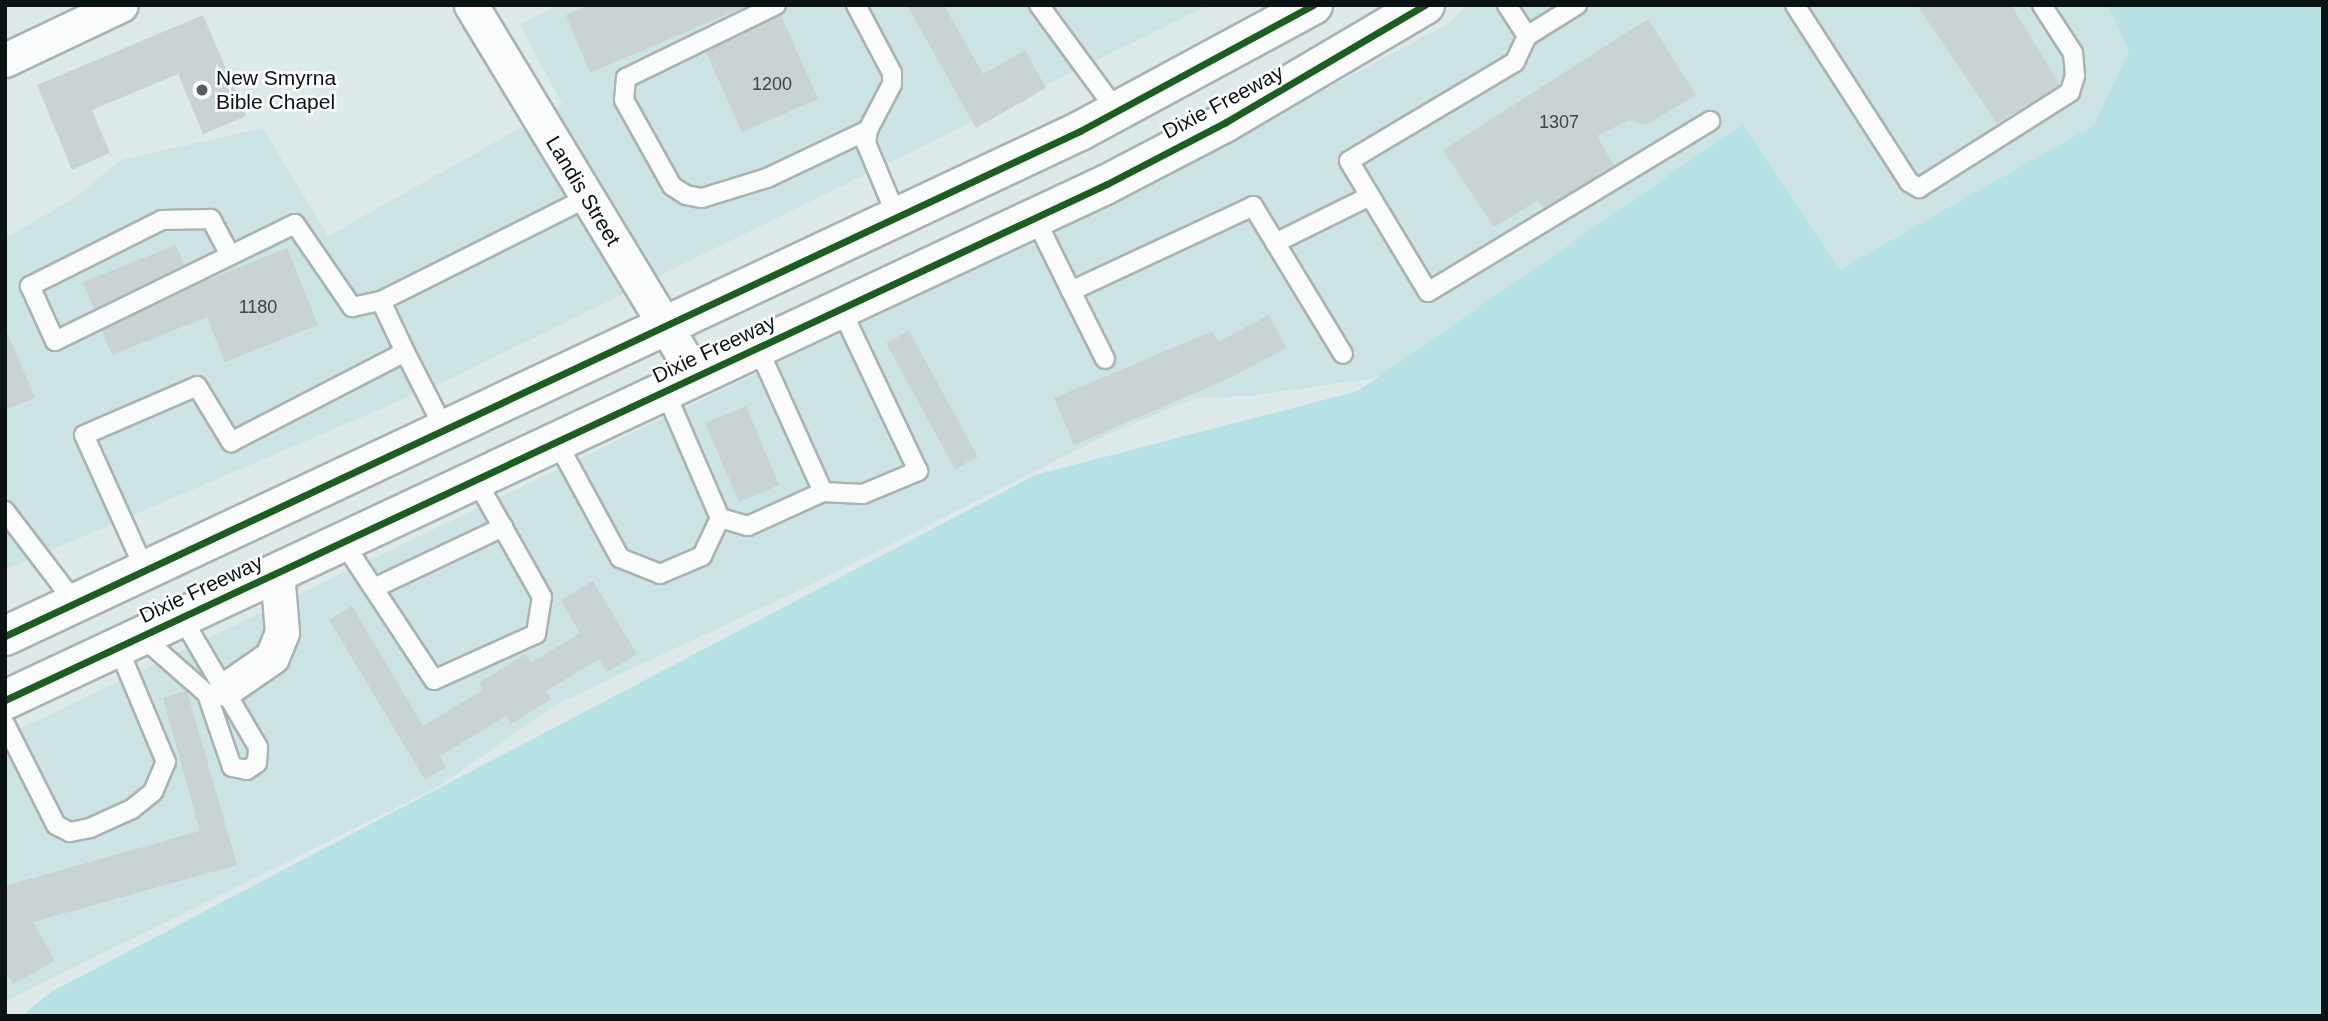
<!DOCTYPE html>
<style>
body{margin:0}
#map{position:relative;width:2328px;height:1021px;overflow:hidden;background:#deeaea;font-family:Helvetica,sans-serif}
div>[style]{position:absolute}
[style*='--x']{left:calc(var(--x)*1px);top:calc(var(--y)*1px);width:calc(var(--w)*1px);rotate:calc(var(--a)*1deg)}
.built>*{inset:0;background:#cce4e4}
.green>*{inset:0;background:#b8e3e6}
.building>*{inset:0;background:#c9d3d3}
.roads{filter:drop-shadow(2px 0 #a9b3b3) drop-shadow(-2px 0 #a9b3b3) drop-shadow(0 2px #a9b3b3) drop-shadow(0 -2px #a9b3b3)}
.lane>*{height:18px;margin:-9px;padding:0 9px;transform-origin:9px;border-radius:9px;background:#fafcfc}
.street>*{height:33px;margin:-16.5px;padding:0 16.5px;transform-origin:16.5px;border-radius:16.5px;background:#fafcfc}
.primary>*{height:38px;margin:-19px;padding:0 19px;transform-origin:19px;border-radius:19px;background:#fafcfc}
.cycleway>*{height:7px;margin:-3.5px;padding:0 3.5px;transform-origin:3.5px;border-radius:3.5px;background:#1b5e20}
.dots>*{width:19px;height:19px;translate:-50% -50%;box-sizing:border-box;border:4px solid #fff;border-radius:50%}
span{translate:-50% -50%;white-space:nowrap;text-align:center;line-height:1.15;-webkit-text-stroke:5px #fff;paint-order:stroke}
.number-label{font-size:18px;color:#3c4445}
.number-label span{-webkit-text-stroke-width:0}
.poi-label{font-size:21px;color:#0a1213}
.left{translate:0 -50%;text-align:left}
.street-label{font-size:21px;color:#0a1213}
.frame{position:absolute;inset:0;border:7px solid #0a1213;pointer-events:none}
</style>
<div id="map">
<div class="built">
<div style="clip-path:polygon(558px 5px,1209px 5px,655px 278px,553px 110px,562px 104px,520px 25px)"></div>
<div style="clip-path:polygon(1466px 5px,2108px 5px,2132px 57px,2089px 144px,1849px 282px,1482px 340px,1370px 379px,1249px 396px,1195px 398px,1107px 435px,802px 589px,559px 703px,436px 788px,5px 1002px,5px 736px,1118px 199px,1450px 23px)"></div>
<div style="clip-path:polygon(524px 126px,625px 293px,453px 378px,5px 570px,5px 238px,76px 197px,120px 160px,263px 128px,328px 236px)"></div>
</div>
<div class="green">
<div style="clip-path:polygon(2108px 5px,2323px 5px,2323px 1016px,21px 1016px,51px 992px,1035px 475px,1358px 391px,1743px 124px,1839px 270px,2094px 125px,2129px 51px)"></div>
</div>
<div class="building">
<div style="clip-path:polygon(590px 5px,749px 5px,590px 73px,566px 15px)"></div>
<div style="clip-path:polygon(907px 5px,944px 5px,983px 74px,1025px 50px,1046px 88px,976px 128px)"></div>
<div style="clip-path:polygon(1917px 5px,2011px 5px,2060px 85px,1997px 123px)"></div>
<div style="clip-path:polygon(203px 15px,246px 116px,203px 134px,178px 74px,92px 110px,110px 153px,72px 170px,37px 85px)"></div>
<div style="clip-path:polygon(781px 15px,818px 99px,742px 132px,706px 52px)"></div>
<div style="clip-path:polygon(1648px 19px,1696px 95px,1646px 125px,1629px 120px,1597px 136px,1614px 166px,1545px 208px,1537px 201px,1494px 227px,1443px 150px)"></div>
<div style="clip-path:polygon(176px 245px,184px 265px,94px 309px,83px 282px)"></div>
<div style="clip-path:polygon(287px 248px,318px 325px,225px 362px,207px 317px,112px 355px,102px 331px,195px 285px)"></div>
<div style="clip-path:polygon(1269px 315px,1286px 348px,1228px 379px,1074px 445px,1054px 398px,1213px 331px,1218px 342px)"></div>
<div style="clip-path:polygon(5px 327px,35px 398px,5px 410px)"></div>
<div style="clip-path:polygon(909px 331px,978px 457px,955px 469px,886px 343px)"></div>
<div style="clip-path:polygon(746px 406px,779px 485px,739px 502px,705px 423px)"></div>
<div style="clip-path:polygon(593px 581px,637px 654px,607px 672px,599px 659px,546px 691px,551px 699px,511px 724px,506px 716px,440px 756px,446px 767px,425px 780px,329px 620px,352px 606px,423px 726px,483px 690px,479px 683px,526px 654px,531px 663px,580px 633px,561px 600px)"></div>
<div style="clip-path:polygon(187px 691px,237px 865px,33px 922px,55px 961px,13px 984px,5px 971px,5px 886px,200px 831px,163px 698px)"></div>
</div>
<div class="roads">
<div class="lane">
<div style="--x:776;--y:5;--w:167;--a:154"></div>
<div style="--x:626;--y:78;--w:22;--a:95"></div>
<div style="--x:624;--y:100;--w:98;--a:60.8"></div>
<div style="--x:672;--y:186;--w:17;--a:33"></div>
<div style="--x:686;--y:195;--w:16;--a:11"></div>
<div style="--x:702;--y:198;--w:68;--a:-17.1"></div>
<div style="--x:767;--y:178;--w:112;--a:-25.4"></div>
<div style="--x:856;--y:5;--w:77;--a:62.1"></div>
<div style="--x:892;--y:73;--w:11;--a:90"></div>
<div style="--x:892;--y:84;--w:52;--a:117.6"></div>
<div style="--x:868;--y:130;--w:13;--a:99"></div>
<div style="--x:866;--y:143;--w:80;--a:67.3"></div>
<div style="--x:1039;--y:5;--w:132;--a:53.7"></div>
<div style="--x:1507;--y:5;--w:37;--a:57"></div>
<div style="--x:1527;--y:36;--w:59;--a:-31.8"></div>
<div style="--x:1795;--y:5;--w:211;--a:57.2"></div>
<div style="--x:1909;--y:182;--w:12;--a:31"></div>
<div style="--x:1919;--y:188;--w:179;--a:-32.4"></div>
<div style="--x:2070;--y:92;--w:17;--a:-73"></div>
<div style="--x:2075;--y:76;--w:23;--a:-95"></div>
<div style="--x:2073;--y:53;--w:57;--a:-122.9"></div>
<div style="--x:1527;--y:36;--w:29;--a:115"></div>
<div style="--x:1515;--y:62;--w:193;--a:149.2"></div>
<div style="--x:1349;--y:161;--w:153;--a:58.9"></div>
<div style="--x:1428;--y:292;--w:330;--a:-31.2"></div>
<div style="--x:1035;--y:218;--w:81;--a:63.7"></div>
<div style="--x:1071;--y:291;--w:201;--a:-25"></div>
<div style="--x:1253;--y:206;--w:173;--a:58.7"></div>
<div style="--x:1275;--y:243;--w:106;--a:-26.3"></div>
<div style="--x:230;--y:255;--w:41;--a:-117.8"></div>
<div style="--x:211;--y:219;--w:49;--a:178.8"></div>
<div style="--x:162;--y:220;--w:148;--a:153.4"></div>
<div style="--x:30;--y:286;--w:60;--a:65.6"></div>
<div style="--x:55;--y:341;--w:267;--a:-26"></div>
<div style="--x:295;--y:224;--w:101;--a:55.5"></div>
<div style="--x:352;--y:307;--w:30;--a:-12"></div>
<div style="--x:1071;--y:291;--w:76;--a:63.4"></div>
<div style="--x:758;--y:348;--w:158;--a:65.7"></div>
<div style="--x:823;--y:492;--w:40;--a:2.9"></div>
<div style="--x:863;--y:494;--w:60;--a:-22.7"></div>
<div style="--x:918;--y:471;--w:179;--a:-115.4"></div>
<div style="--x:405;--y:352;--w:56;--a:-115.2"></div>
<div style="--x:381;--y:301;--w:230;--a:-26.6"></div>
<div style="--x:665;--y:391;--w:138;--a:66.6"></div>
<div style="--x:557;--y:442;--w:132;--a:61.5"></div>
<div style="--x:620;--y:558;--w:43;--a:21.8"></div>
<div style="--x:660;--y:574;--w:46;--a:-23.2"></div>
<div style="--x:702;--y:556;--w:42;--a:-64.7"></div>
<div style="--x:720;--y:518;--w:29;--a:16"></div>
<div style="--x:748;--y:526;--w:82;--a:-24.4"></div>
<div style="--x:5;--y:511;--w:116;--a:52.7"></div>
<div style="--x:343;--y:542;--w:165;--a:56.6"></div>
<div style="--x:434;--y:680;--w:112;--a:-24.3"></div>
<div style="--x:536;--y:634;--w:37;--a:-81"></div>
<div style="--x:542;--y:597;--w:134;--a:-119.4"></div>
<div style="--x:145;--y:570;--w:148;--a:-114.3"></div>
<div style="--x:84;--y:435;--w:123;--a:-23.4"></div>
<div style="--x:197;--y:386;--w:66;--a:58.7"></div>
<div style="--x:231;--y:442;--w:196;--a:-27.3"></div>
<div style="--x:405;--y:352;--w:88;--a:62.9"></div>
<div style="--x:374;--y:588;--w:143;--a:-25.3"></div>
<div style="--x:141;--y:636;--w:88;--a:41.3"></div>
<div style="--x:207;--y:694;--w:77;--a:71.1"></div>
<div style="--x:232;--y:767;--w:15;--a:11"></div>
<div style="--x:247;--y:770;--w:12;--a:-35"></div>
<div style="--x:257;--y:763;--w:16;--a:-86"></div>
<div style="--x:258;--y:747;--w:150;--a:-120.5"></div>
<div style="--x:5;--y:724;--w:113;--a:63.2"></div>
<div style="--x:56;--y:825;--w:16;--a:27"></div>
<div style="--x:70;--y:832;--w:20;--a:-11"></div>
<div style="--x:90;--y:828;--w:46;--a:-24.3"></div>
<div style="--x:132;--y:809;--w:27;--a:-39"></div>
<div style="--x:153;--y:792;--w:33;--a:-67"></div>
<div style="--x:166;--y:762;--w:125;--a:-112.7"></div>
</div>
<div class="street">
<div style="--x:471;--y:5;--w:435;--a:58.8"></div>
<div style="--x:5;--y:60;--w:128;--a:-25.4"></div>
<div style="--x:226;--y:689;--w:56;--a:-34.8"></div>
<div style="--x:272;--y:657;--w:27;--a:-68"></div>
<div style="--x:282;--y:632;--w:59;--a:-94.8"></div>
</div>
<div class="primary">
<div style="--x:5;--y:636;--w:1188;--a:-25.16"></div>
<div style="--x:1080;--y:131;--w:265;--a:-28.4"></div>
<div style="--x:5;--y:700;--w:1217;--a:-25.09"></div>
<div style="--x:1107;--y:184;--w:134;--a:-27.5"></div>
<div style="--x:1226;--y:122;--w:231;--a:-30.5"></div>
</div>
</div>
<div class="cycleway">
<div style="--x:5;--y:636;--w:1188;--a:-25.16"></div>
<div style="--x:1080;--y:131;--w:265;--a:-28.4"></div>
<div style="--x:5;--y:700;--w:1217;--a:-25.09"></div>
<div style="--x:1107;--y:184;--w:134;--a:-27.5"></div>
<div style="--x:1226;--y:122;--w:231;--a:-30.5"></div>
</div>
<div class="dots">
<div style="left:202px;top:90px;background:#545e5e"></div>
</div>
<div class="number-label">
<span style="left:772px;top:84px">1200</span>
<span style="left:1559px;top:122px">1307</span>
<span style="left:258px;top:307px">1180</span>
</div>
<div class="poi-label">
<span class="left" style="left:216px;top:90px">New Smyrna<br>Bible Chapel</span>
</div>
<div class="street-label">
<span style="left:1223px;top:102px;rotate:-28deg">Dixie Freeway</span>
<span style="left:583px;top:191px;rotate:59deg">Landis Street</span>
<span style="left:714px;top:349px;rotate:-25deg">Dixie Freeway</span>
<span style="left:201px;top:589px;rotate:-25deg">Dixie Freeway</span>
</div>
<div class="frame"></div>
</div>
